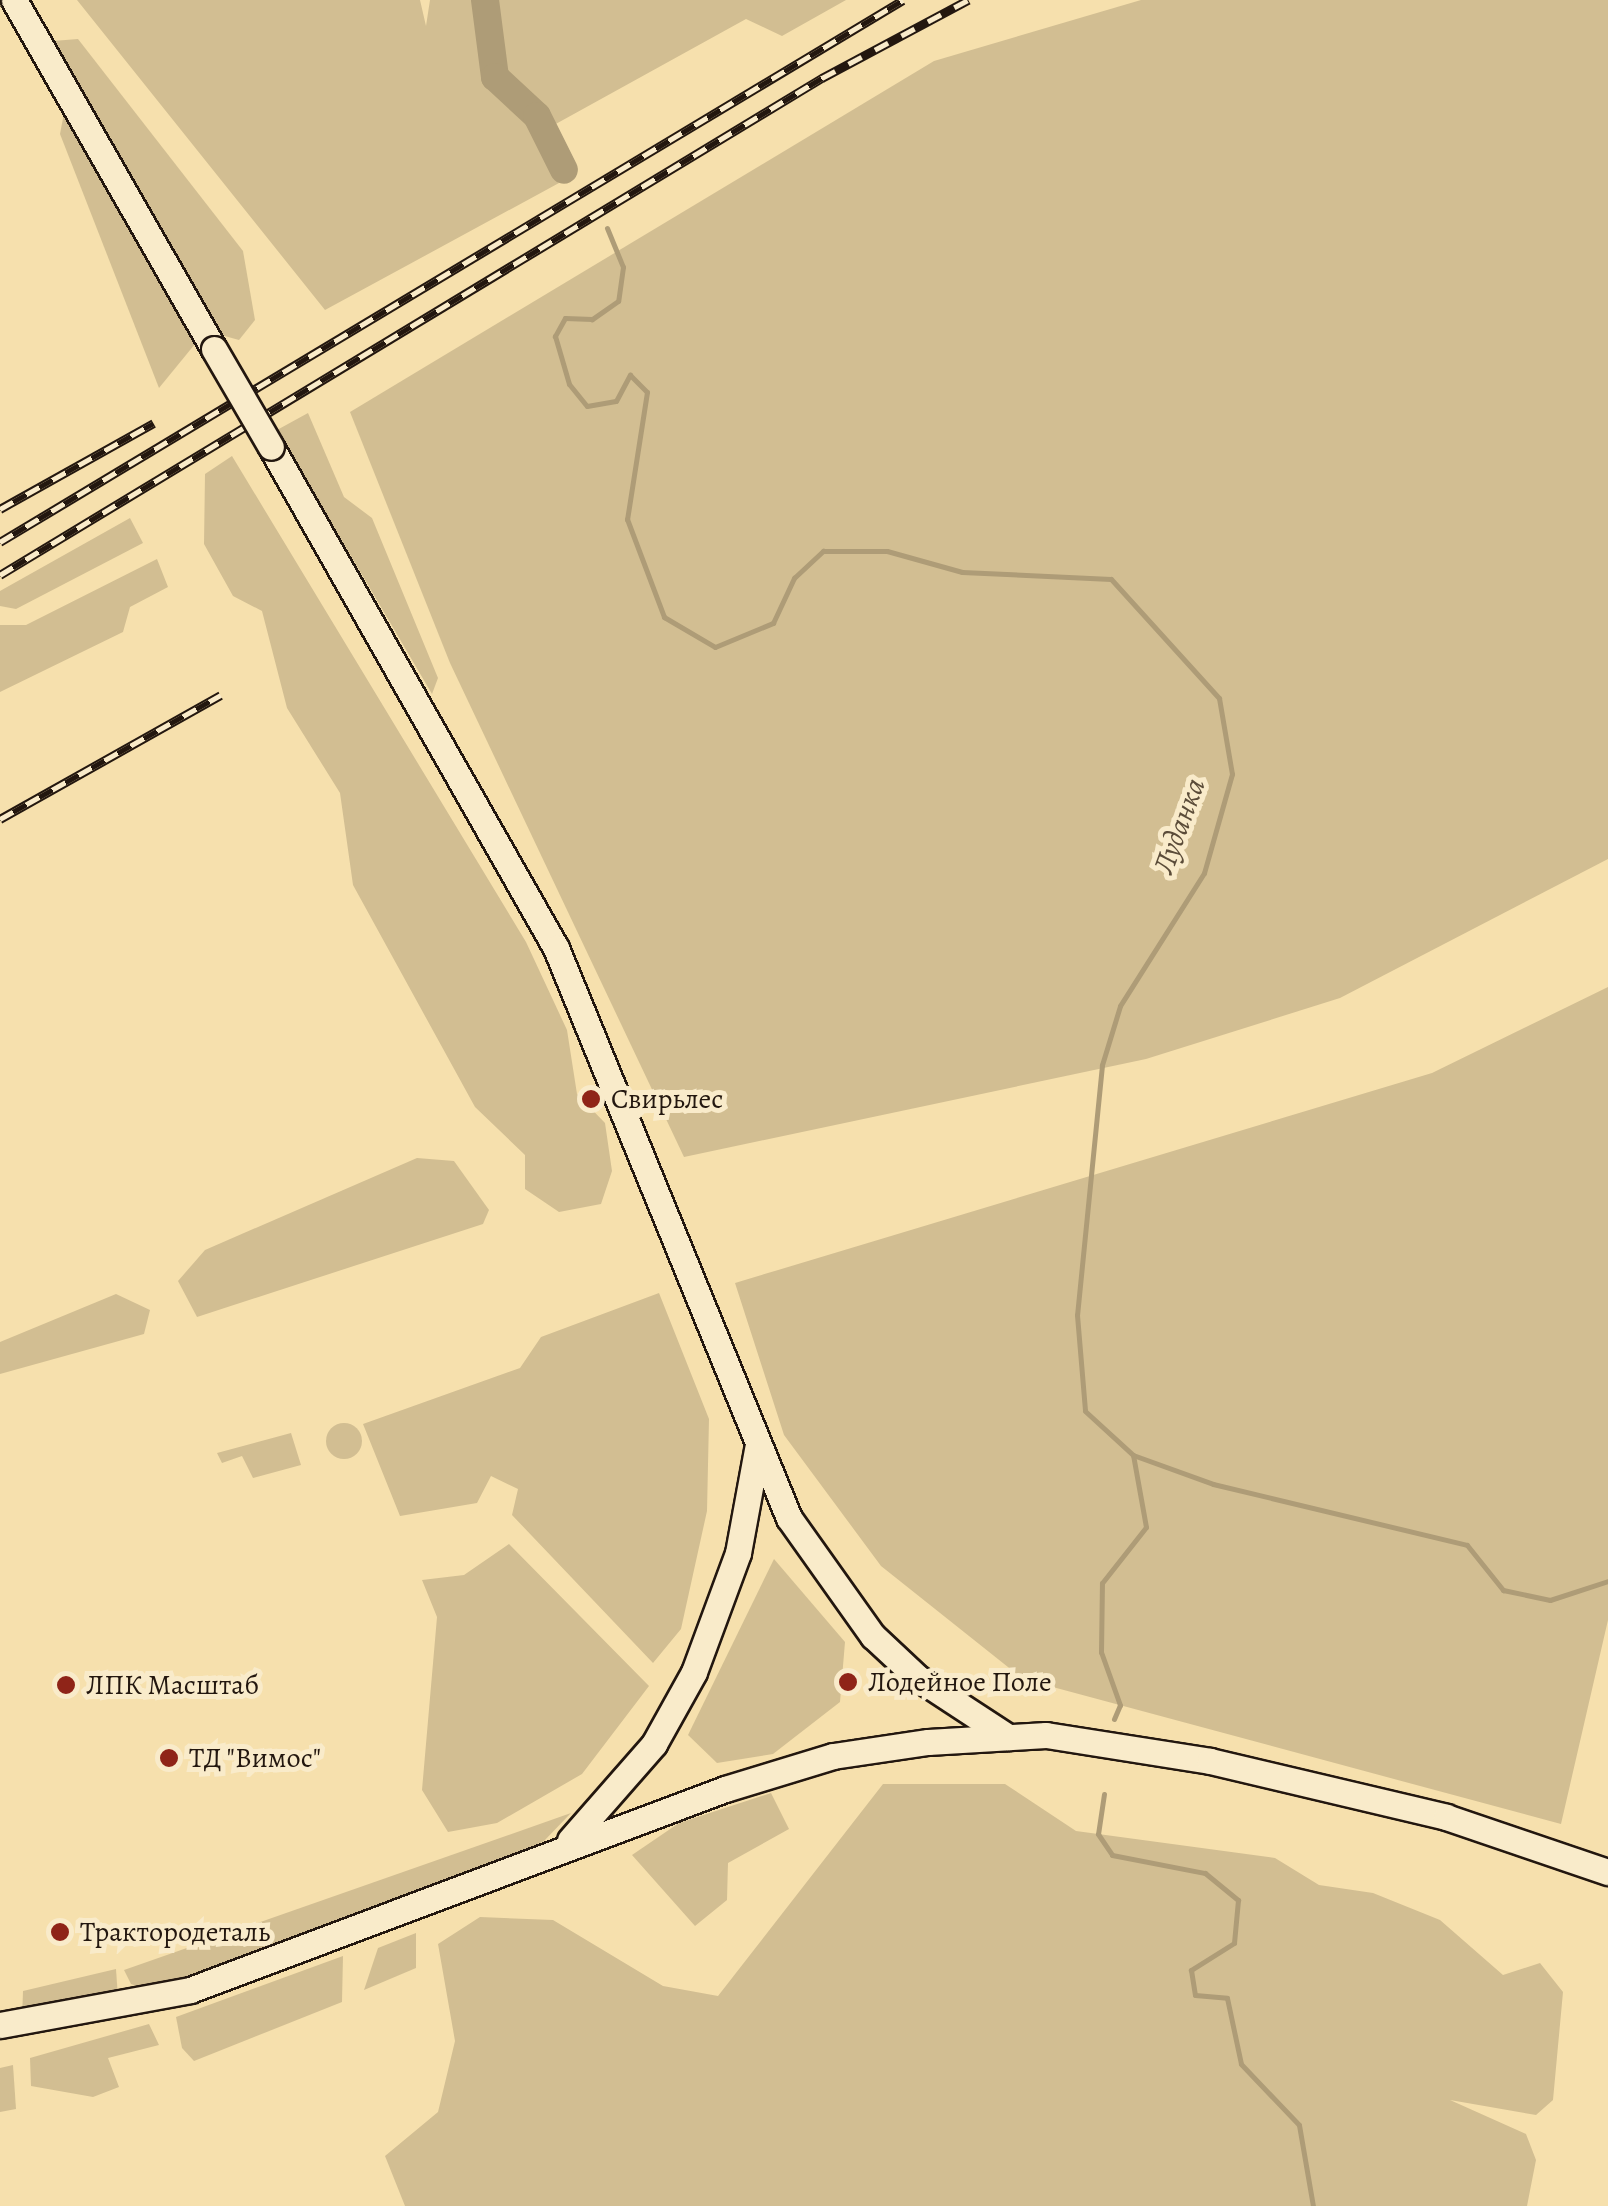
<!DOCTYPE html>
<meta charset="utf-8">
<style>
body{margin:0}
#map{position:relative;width:1608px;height:2206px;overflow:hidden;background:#f6e0ad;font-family:Alegreya,serif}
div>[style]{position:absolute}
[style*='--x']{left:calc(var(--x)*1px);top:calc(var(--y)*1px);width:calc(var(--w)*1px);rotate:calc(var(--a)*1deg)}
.green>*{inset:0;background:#d2be92}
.round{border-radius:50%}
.stream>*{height:5px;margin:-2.5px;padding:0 2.5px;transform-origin:2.5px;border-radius:2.5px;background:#ae9c77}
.river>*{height:28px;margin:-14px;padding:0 14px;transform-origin:14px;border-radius:14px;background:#ae9c77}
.roads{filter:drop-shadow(2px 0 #23170f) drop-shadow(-2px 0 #23170f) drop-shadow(0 2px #23170f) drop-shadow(0 -2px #23170f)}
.secondary>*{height:25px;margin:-12.5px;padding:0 12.5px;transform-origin:12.5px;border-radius:12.5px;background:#f9ebca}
.rail>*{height:9px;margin-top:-4.5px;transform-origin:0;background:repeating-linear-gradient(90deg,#f9ebca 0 15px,#23170f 0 30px);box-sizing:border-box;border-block:2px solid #23170f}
.bridges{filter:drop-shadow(2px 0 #23170f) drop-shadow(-2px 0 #23170f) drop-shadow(0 2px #23170f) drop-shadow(0 -2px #23170f)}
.secondary-bridge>*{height:25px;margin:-12.5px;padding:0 12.5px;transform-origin:12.5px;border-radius:12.5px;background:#f9ebca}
.dots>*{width:28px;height:28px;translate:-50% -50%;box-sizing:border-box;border:5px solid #f9ebca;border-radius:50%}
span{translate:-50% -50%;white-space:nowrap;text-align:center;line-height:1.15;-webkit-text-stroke:10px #f9ebca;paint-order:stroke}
.poi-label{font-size:28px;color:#23170f}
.left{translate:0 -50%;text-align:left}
.water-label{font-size:30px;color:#5b4c39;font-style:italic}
</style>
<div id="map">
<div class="green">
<div style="clip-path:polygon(77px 0,420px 0,426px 26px,430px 0,846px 0,782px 36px,746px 19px,534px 136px,559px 183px,325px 310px)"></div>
<div style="clip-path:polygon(1141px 0,1608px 0,1608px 859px,1340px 998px,1146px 1059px,684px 1157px,450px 663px,350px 412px,934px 61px)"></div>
<div style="clip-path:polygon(78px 39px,243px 251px,255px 320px,239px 340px,221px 335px,53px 41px)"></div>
<div style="clip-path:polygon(64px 113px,195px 344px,159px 388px,60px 134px)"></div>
<div style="clip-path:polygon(308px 413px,344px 497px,372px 518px,438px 678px,432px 694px,277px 430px)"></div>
<div style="clip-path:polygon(232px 456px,526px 942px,567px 1030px,577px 1094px,605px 1123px,612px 1171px,601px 1204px,559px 1212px,525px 1189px,525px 1155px,475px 1107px,353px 885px,340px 793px,287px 708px,262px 611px,233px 596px,204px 544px,205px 474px)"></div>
<div style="clip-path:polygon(130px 518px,143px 543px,16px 609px,0 606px,0 591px)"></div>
<div style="clip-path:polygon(157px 559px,168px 587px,130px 607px,123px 632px,0 692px,0 625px,26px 625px)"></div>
<div style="clip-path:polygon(1608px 987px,1608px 1620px,1561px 1824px,1023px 1679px,881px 1566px,784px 1435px,735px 1283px,1432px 1073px)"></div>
<div style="clip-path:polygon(417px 1158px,454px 1161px,489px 1210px,483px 1224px,197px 1317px,178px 1281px,205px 1250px)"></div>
<div style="clip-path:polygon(659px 1293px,709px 1419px,707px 1511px,681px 1629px,653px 1663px,512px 1515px,518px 1489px,491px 1476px,477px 1503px,400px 1516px,363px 1424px,520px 1368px,541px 1337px)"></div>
<div style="clip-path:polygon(116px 1294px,150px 1310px,144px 1334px,0 1374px,0 1342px)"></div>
<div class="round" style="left:326px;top:1423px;width:36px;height:36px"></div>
<div style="clip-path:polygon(291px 1433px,301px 1465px,253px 1478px,242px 1456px,222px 1463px,217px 1453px)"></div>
<div style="clip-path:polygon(509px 1544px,649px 1686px,582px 1774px,497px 1823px,448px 1832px,422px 1790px,437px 1617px,422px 1580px,464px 1575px)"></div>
<div style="clip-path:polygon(774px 1559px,845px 1642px,840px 1702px,773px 1754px,717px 1763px,688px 1735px)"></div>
<div style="clip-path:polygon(883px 1784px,1005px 1784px,1076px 1831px,1275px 1858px,1319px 1885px,1373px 1893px,1440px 1920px,1503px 1975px,1540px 1963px,1563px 1992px,1553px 2100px,1536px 2115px,1450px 2100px,1526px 2134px,1536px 2160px,1527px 2206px,405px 2206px,385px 2156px,438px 2112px,455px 2041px,438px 1944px,480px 1917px,553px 1920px,663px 1986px,718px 1996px)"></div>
<div style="clip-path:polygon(771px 1793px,789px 1829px,728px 1863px,727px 1900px,695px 1926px,632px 1855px,679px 1823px)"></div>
<div style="clip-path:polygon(571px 1813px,544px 1841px,494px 1865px,152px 1992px,131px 1984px,124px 1970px)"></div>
<div style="clip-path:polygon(416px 1933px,416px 1968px,364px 1990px,378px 1948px)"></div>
<div style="clip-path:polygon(343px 1956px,342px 2002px,194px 2061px,182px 2048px,176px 2017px)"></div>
<div style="clip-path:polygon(116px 1969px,118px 1998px,22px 2019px,23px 1991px)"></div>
<div style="clip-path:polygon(149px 2024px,159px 2045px,108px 2058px,119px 2087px,93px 2097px,31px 2086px,30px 2058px)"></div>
<div style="clip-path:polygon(13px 2065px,16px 2109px,0 2112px,0 2068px)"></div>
</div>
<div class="stream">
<div style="--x:607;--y:228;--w:42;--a:67.7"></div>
<div style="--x:623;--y:267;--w:34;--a:98"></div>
<div style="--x:618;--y:301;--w:32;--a:145"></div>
<div style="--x:592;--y:319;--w:27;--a:-178"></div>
<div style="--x:565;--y:318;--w:21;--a:119"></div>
<div style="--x:555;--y:336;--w:50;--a:73.7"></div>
<div style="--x:569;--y:384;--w:28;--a:51"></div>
<div style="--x:587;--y:406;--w:29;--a:-10"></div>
<div style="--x:616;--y:401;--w:30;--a:-62"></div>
<div style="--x:630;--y:375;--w:24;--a:45"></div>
<div style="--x:647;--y:392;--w:129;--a:98.9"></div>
<div style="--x:627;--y:519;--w:105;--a:69.3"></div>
<div style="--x:664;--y:617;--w:59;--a:30.5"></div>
<div style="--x:715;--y:647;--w:63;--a:-22.5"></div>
<div style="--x:773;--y:623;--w:50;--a:-65"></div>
<div style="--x:794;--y:578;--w:40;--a:-43"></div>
<div style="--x:823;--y:551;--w:64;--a:0"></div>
<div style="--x:887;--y:551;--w:78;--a:15.6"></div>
<div style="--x:962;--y:572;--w:149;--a:2.7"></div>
<div style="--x:1111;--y:579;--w:161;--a:47.8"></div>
<div style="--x:1219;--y:698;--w:77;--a:80.3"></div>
<div style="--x:1232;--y:774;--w:103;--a:105.8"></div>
<div style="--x:1204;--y:873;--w:157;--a:122.3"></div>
<div style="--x:1120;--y:1006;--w:62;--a:107"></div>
<div style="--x:1102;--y:1065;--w:251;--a:95.7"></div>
<div style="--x:1077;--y:1315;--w:96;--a:85.2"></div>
<div style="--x:1085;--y:1411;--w:65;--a:42.5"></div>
<div style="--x:1133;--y:1455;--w:85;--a:19.9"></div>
<div style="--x:1213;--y:1484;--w:261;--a:13.5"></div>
<div style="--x:1467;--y:1545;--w:58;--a:51.3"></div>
<div style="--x:1503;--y:1590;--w:48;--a:12"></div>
<div style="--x:1550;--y:1600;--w:61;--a:-18.1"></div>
<div style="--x:1114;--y:1719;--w:15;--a:-67"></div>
<div style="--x:1120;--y:1705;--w:56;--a:-109.7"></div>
<div style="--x:1101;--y:1652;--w:69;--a:-89.2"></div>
<div style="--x:1102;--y:1583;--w:71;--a:-51.8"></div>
<div style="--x:1146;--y:1527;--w:73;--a:-100.2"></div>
<div style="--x:1104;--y:1794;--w:40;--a:98.5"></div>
<div style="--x:1098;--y:1834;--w:25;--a:56"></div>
<div style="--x:1112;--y:1855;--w:95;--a:11"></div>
<div style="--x:1205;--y:1873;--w:43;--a:39.3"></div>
<div style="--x:1238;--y:1900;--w:43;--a:95.3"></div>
<div style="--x:1234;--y:1943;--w:51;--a:147.9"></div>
<div style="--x:1191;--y:1970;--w:25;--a:81"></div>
<div style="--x:1195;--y:1995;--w:32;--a:5"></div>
<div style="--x:1227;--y:1998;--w:67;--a:78"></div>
<div style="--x:1241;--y:2064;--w:84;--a:46.4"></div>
<div style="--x:1299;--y:2125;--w:82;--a:80.2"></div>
</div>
<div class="river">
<div style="--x:485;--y:0;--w:78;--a:82.6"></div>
<div style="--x:495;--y:77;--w:57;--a:42.9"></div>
<div style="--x:537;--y:116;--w:60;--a:63.4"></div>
</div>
<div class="roads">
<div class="secondary">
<div style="--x:14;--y:0;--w:402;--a:60.2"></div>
<div style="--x:271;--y:447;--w:576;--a:60.37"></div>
<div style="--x:556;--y:948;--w:616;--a:67.77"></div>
<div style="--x:789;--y:1518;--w:145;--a:54.6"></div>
<div style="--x:873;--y:1636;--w:62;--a:43"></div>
<div style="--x:918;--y:1678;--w:108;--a:33.2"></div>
<div style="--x:570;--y:1840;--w:128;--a:-48.8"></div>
<div style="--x:654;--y:1744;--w:82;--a:-60.9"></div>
<div style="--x:694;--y:1672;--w:127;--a:-69.7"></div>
<div style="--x:738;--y:1553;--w:106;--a:-79.6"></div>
<div style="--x:0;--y:2025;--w:193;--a:-10.4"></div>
<div style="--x:190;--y:1990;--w:572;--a:-20.59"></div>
<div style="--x:725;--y:1789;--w:113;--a:-17"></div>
<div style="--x:833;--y:1756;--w:96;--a:-8.4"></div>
<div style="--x:928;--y:1742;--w:118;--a:-3.4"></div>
<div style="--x:1046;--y:1735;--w:166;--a:9"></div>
<div style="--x:1210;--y:1761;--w:243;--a:13.3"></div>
<div style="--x:1446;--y:1817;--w:171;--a:18.8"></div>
</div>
</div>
<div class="rail">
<div style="--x:0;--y:509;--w:176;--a:-29.2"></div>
<div style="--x:0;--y:542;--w:1053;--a:-30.97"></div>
<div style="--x:0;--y:575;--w:961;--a:-31.16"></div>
<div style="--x:822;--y:78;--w:166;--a:-28.1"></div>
<div style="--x:0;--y:819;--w:253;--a:-29.3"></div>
</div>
<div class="bridges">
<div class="secondary-bridge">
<div style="--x:214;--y:349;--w:113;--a:59.8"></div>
</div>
</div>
<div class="dots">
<div style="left:591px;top:1099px;background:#8f2418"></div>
<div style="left:848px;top:1682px;background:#8f2418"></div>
<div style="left:66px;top:1685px;background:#8f2418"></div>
<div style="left:169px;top:1758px;background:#8f2418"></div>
<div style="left:60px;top:1932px;background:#8f2418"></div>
</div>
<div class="poi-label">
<span class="left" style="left:611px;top:1099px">Свирьлес</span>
<span class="left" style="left:868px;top:1682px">Лодейное Поле</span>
<span class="left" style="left:86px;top:1685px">ЛПК Масштаб</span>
<span class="left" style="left:189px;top:1758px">ТД "Вимос"</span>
<span class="left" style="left:80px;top:1932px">Трактородеталь</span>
</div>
<div class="water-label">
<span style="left:1179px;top:826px;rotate:-70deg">Луданка</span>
</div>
</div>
